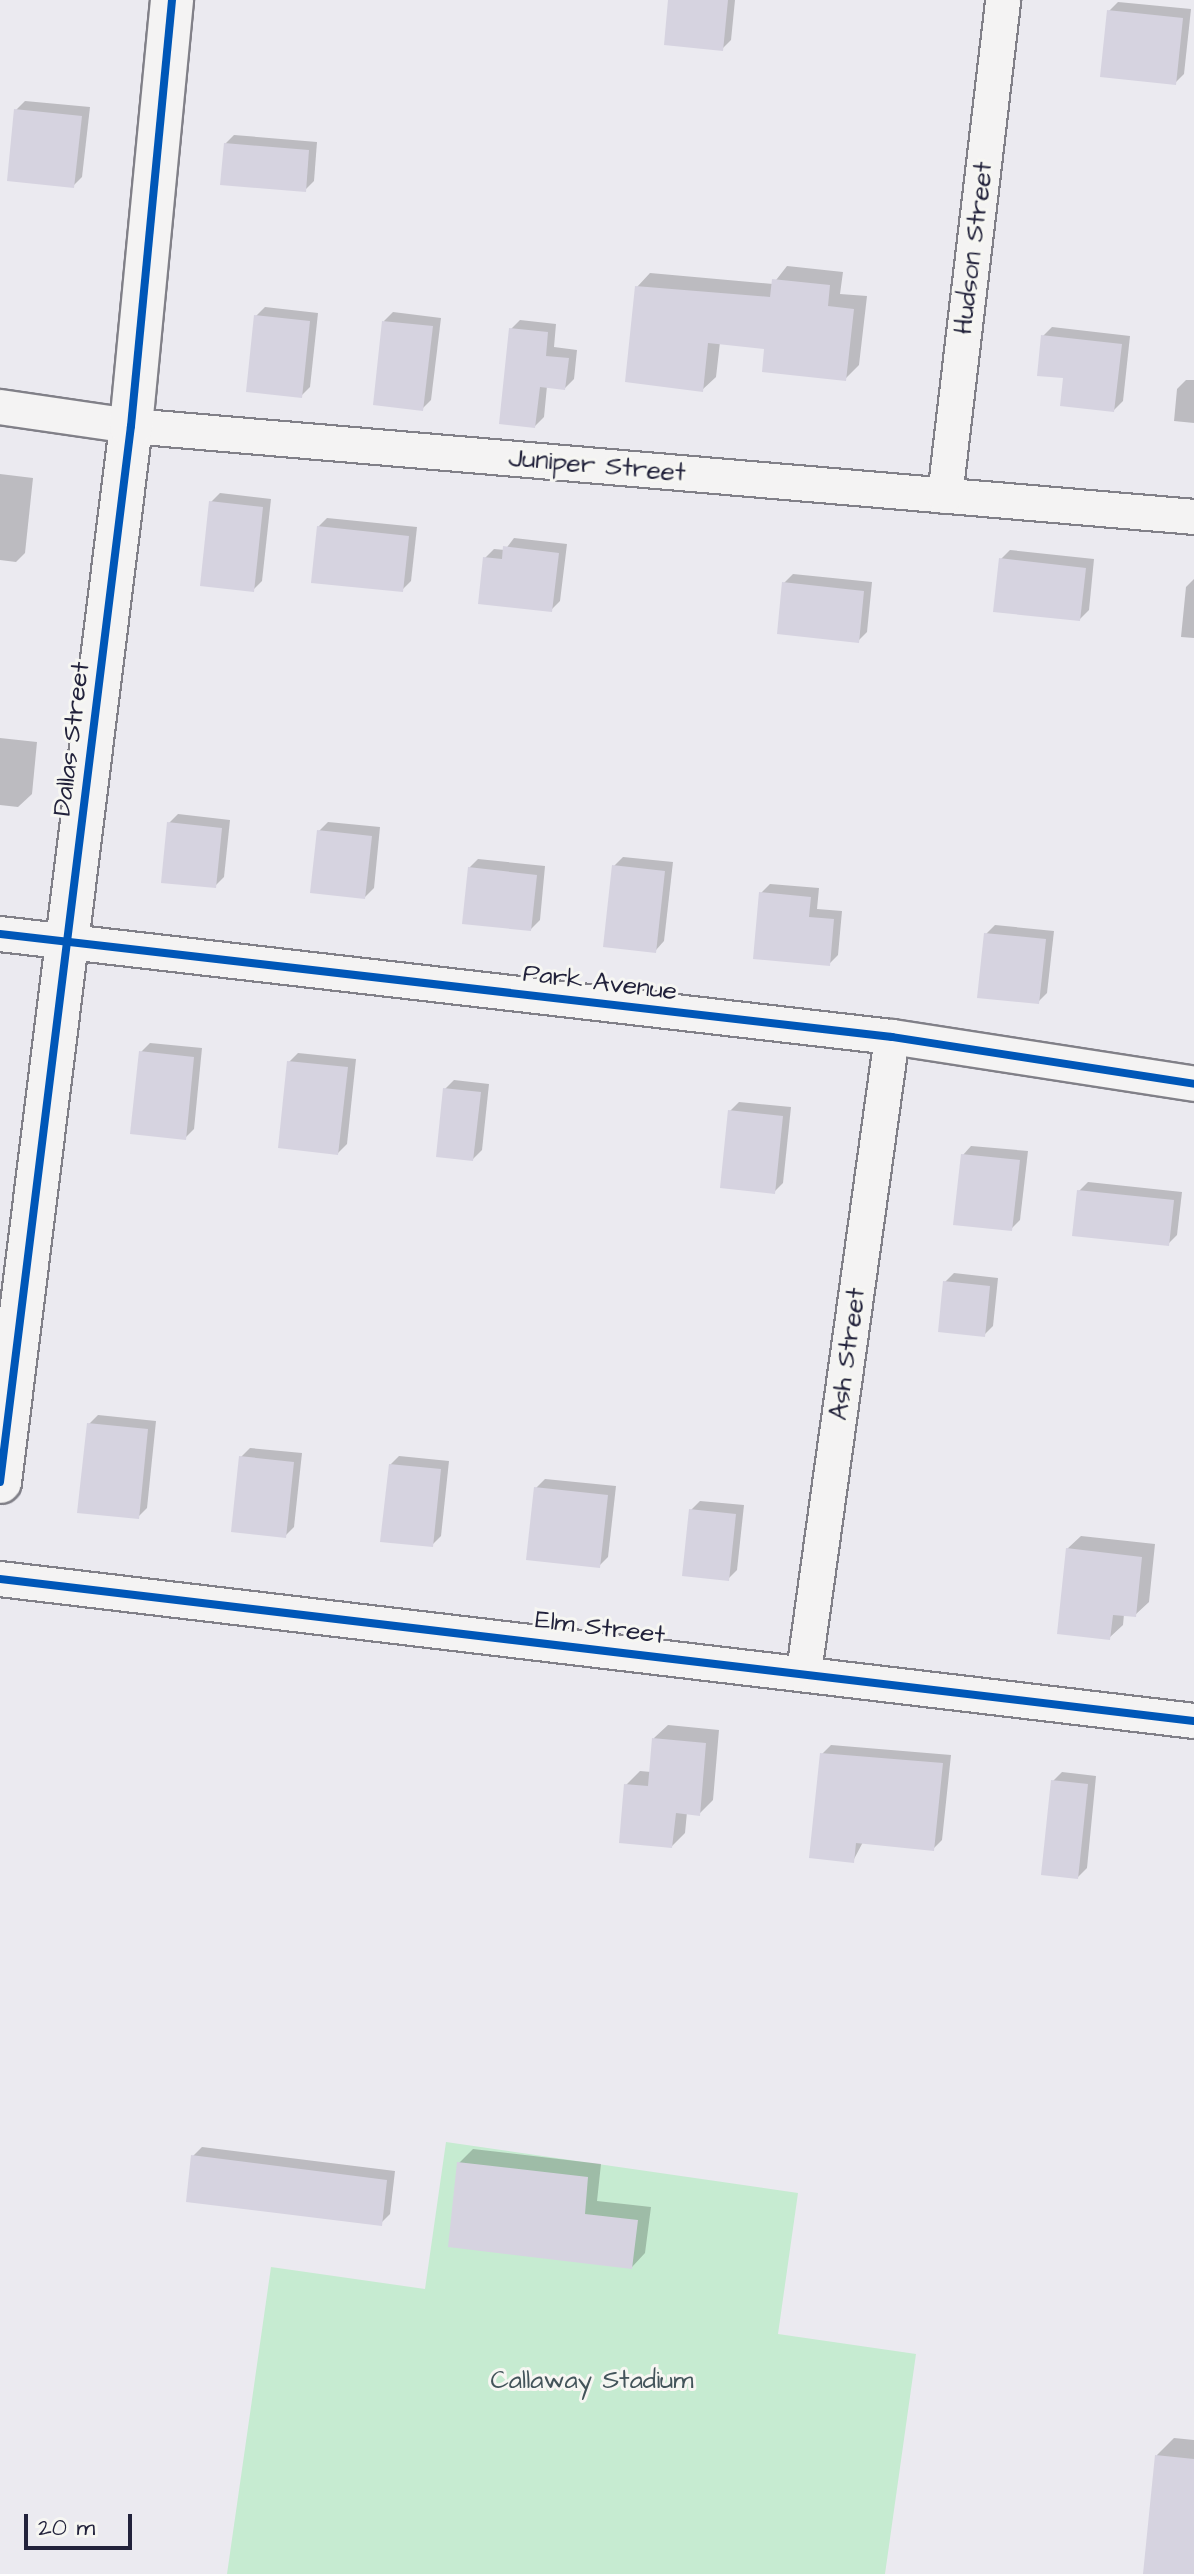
<!DOCTYPE html>
<style>
body{margin:0}
#map{position:relative;width:1194px;height:2574px;overflow:hidden;background:#ebeaf0;font-family:"Architects Daughter",sans-serif}
div>[style]{position:absolute}
[style*='--x']{left:calc(var(--x)*1px);top:calc(var(--y)*1px);width:calc(var(--w)*1px);rotate:calc(var(--a)*1deg)}
.green>*{inset:0;background:#c6ebd1}
.shadow>*{inset:0;background:#0003}
.building>*{inset:0;background:#d6d3e0}
.roads{filter:drop-shadow(2px 0 #818088) drop-shadow(-2px 0 #818088) drop-shadow(0 2px #818088) drop-shadow(0 -2px #818088)}
.minor>*{height:34px;margin:-17px;padding:0 17px;transform-origin:17px;border-radius:17px;background:#f4f3f3}
.tertiary>*{height:42px;margin:-21px;padding:0 21px;transform-origin:21px;border-radius:21px;background:#f4f3f3}
.cycleway>*{height:8px;margin:-4px;padding:0 4px;transform-origin:4px;border-radius:4px;background:#0057b8}
span{translate:-50% -50%;white-space:nowrap;text-align:center;line-height:1.15;-webkit-text-stroke:6px #f6f6f2;paint-order:stroke}
.street-label{font-size:26px;color:#22223b}
.park-label{font-size:26px;color:#43545a}
.scale{position:absolute;left:24px;top:2514px;width:108px;height:36px;box-sizing:border-box;border:4px solid #22223b;border-top:0;padding-left:10px;font-size:24px;line-height:28px;white-space:nowrap;color:#22223b;-webkit-text-stroke:6px #f6f6f2;paint-order:stroke}
</style>
<div id="map">
<div class="green">
<div style="clip-path:polygon(446px 2142px,798px 2193px,778px 2334px,916px 2354px,885px 2574px,227px 2574px,271px 2267px,425px 2289px)"></div>
</div>
<div class="shadow">
<div style="clip-path:polygon(670px 0,735px 0,731px 40px,722px 49px)"></div>
<div style="clip-path:polygon(1118px 2px,1191px 9px,1184px 74px,1175px 83px,1109px 11px)"></div>
<div style="clip-path:polygon(25px 101px,90px 107px,82px 177px,73px 186px,16px 110px)"></div>
<div style="clip-path:polygon(234px 135px,317px 142px,314px 181px,305px 190px,225px 144px)"></div>
<div style="clip-path:polygon(787px 266px,843px 272px,840px 294px,867px 296px,859px 365px,845px 379px,766px 347px,720px 342px,716px 377px,702px 390px,637px 287px,650px 273px,773px 284px)"></div>
<div style="clip-path:polygon(265px 307px,318px 313px,310px 387px,301px 396px,256px 316px)"></div>
<div style="clip-path:polygon(393px 312px,441px 318px,431px 400px,422px 409px,384px 321px)"></div>
<div style="clip-path:polygon(520px 320px,556px 324px,554px 347px,577px 350px,574px 379px,565px 388px,547px 386px,544px 417px,535px 426px,511px 329px)"></div>
<div style="clip-path:polygon(1052px 327px,1130px 336px,1123px 401px,1114px 410px,1065px 377px,1043px 336px)"></div>
<div style="clip-path:polygon(1186px 380px,1194px 380px,1194px 423px,1174px 421px,1177px 389px)"></div>
<div style="clip-path:polygon(0 474px,33px 478px,25px 553px,16px 562px,0 560px)"></div>
<div style="clip-path:polygon(220px 493px,271px 499px,262px 581px,253px 590px,211px 502px)"></div>
<div style="clip-path:polygon(327px 518px,417px 527px,411px 581px,402px 590px,318px 527px)"></div>
<div style="clip-path:polygon(514px 538px,567px 544px,560px 601px,551px 610px,485px 558px,494px 549px,505px 550px)"></div>
<div style="clip-path:polygon(1010px 550px,1094px 559px,1089px 610px,1080px 619px,1001px 559px)"></div>
<div style="clip-path:polygon(793px 574px,872px 582px,867px 632px,858px 641px,784px 583px)"></div>
<div style="clip-path:polygon(1194px 579px,1194px 638px,1181px 637px,1186px 587px)"></div>
<div style="clip-path:polygon(0 738px,37px 742px,32px 794px,18px 807px,0 805px)"></div>
<div style="clip-path:polygon(178px 814px,230px 820px,224px 877px,215px 886px,169px 823px)"></div>
<div style="clip-path:polygon(328px 822px,380px 827px,374px 888px,365px 897px,319px 831px)"></div>
<div style="clip-path:polygon(623px 857px,673px 862px,664px 941px,656px 950px,614px 866px)"></div>
<div style="clip-path:polygon(478px 859px,545px 866px,540px 920px,531px 929px,469px 868px)"></div>
<div style="clip-path:polygon(770px 884px,819px 888px,817px 909px,842px 911px,838px 955px,829px 964px,761px 893px)"></div>
<div style="clip-path:polygon(995px 925px,1054px 931px,1047px 993px,1038px 1002px,986px 934px)"></div>
<div style="clip-path:polygon(150px 1043px,202px 1048px,194px 1129px,185px 1138px,141px 1052px)"></div>
<div style="clip-path:polygon(298px 1053px,356px 1059px,347px 1144px,338px 1153px,289px 1062px)"></div>
<div style="clip-path:polygon(454px 1080px,489px 1084px,482px 1150px,473px 1159px,445px 1089px)"></div>
<div style="clip-path:polygon(739px 1102px,791px 1107px,783px 1183px,774px 1192px,730px 1111px)"></div>
<div style="clip-path:polygon(971px 1146px,1028px 1151px,1020px 1220px,1011px 1229px,963px 1155px)"></div>
<div style="clip-path:polygon(1088px 1182px,1182px 1192px,1177px 1235px,1168px 1244px,1079px 1191px)"></div>
<div style="clip-path:polygon(954px 1273px,998px 1278px,993px 1326px,984px 1335px,945px 1282px)"></div>
<div style="clip-path:polygon(98px 1415px,156px 1421px,147px 1508px,138px 1517px,89px 1424px)"></div>
<div style="clip-path:polygon(250px 1448px,302px 1453px,294px 1527px,285px 1536px,241px 1457px)"></div>
<div style="clip-path:polygon(399px 1456px,449px 1461px,441px 1536px,432px 1545px,390px 1465px)"></div>
<div style="clip-path:polygon(545px 1479px,616px 1486px,608px 1557px,599px 1566px,536px 1488px)"></div>
<div style="clip-path:polygon(700px 1501px,744px 1505px,737px 1570px,728px 1579px,691px 1510px)"></div>
<div style="clip-path:polygon(1081px 1536px,1155px 1544px,1149px 1602px,1135px 1615px,1124px 1614px,1123px 1625px,1109px 1638px,1067px 1549px)"></div>
<div style="clip-path:polygon(668px 1725px,719px 1730px,713px 1800px,699px 1814px,687px 1812px,685px 1833px,672px 1846px,626px 1785px,640px 1771px,651px 1772px,654px 1738px)"></div>
<div style="clip-path:polygon(831px 1745px,951px 1755px,942px 1840px,933px 1849px,863px 1842px,853px 1861px,822px 1754px)"></div>
<div style="clip-path:polygon(1062px 1772px,1096px 1776px,1087px 1868px,1078px 1877px,1053px 1781px)"></div>
<div style="clip-path:polygon(202px 2147px,395px 2171px,390px 2214px,381px 2223px,193px 2156px)"></div>
<div style="clip-path:polygon(473px 2149px,601px 2164px,597px 2201px,651px 2207px,645px 2253px,632px 2267px,459px 2163px)"></div>
<div style="clip-path:polygon(1174px 2438px,1194px 2440px,1194px 2574px,1145px 2574px,1157px 2455px)"></div>
</div>
<div class="building">
<div style="clip-path:polygon(668px 0,728px 0,723px 51px,664px 45px)"></div>
<div style="clip-path:polygon(1107px 10px,1183px 18px,1176px 85px,1100px 77px)"></div>
<div style="clip-path:polygon(14px 109px,82px 116px,74px 188px,7px 181px)"></div>
<div style="clip-path:polygon(224px 143px,309px 150px,306px 192px,220px 185px)"></div>
<div style="clip-path:polygon(772px 279px,830px 285px,828px 306px,854px 309px,846px 381px,762px 372px,764px 349px,708px 343px,703px 392px,625px 382px,635px 286px,770px 297px)"></div>
<div style="clip-path:polygon(254px 315px,310px 321px,302px 398px,246px 392px)"></div>
<div style="clip-path:polygon(382px 321px,433px 326px,423px 411px,373px 405px)"></div>
<div style="clip-path:polygon(509px 328px,548px 332px,546px 356px,569px 358px,565px 390px,540px 387px,535px 428px,499px 424px)"></div>
<div style="clip-path:polygon(1041px 335px,1122px 344px,1114px 412px,1060px 406px,1063px 378px,1037px 376px)"></div>
<div style="clip-path:polygon(209px 501px,263px 507px,254px 592px,200px 586px)"></div>
<div style="clip-path:polygon(317px 526px,409px 536px,403px 592px,311px 583px)"></div>
<div style="clip-path:polygon(503px 546px,559px 553px,552px 612px,478px 604px,483px 557px,502px 559px)"></div>
<div style="clip-path:polygon(999px 558px,1086px 568px,1080px 621px,993px 612px)"></div>
<div style="clip-path:polygon(782px 582px,864px 591px,859px 643px,777px 634px)"></div>
<div style="clip-path:polygon(167px 822px,222px 828px,216px 888px,161px 883px)"></div>
<div style="clip-path:polygon(317px 830px,372px 836px,365px 899px,310px 893px)"></div>
<div style="clip-path:polygon(612px 865px,665px 871px,656px 953px,603px 947px)"></div>
<div style="clip-path:polygon(468px 867px,537px 875px,531px 931px,462px 924px)"></div>
<div style="clip-path:polygon(759px 892px,811px 897px,809px 917px,834px 919px,830px 966px,753px 959px)"></div>
<div style="clip-path:polygon(984px 933px,1046px 939px,1039px 1004px,977px 998px)"></div>
<div style="clip-path:polygon(139px 1051px,194px 1057px,186px 1140px,130px 1134px)"></div>
<div style="clip-path:polygon(287px 1061px,348px 1067px,338px 1155px,278px 1148px)"></div>
<div style="clip-path:polygon(443px 1088px,481px 1092px,473px 1161px,436px 1157px)"></div>
<div style="clip-path:polygon(728px 1110px,783px 1116px,775px 1194px,720px 1188px)"></div>
<div style="clip-path:polygon(961px 1154px,1020px 1160px,1012px 1231px,953px 1225px)"></div>
<div style="clip-path:polygon(1077px 1190px,1174px 1200px,1169px 1246px,1072px 1236px)"></div>
<div style="clip-path:polygon(943px 1281px,990px 1286px,985px 1337px,938px 1332px)"></div>
<div style="clip-path:polygon(87px 1423px,148px 1429px,139px 1519px,77px 1513px)"></div>
<div style="clip-path:polygon(239px 1456px,294px 1462px,286px 1538px,231px 1532px)"></div>
<div style="clip-path:polygon(389px 1464px,441px 1469px,433px 1547px,380px 1542px)"></div>
<div style="clip-path:polygon(534px 1487px,608px 1495px,600px 1568px,526px 1560px)"></div>
<div style="clip-path:polygon(689px 1509px,736px 1514px,729px 1581px,682px 1576px)"></div>
<div style="clip-path:polygon(1066px 1548px,1142px 1557px,1136px 1617px,1113px 1615px,1110px 1640px,1057px 1634px)"></div>
<div style="clip-path:polygon(652px 1738px,706px 1743px,700px 1816px,676px 1813px,672px 1848px,619px 1843px,624px 1784px,648px 1786px)"></div>
<div style="clip-path:polygon(820px 1753px,943px 1763px,934px 1851px,856px 1843px,854px 1863px,809px 1858px)"></div>
<div style="clip-path:polygon(1051px 1780px,1088px 1784px,1078px 1879px,1041px 1875px)"></div>
<div style="clip-path:polygon(191px 2155px,387px 2180px,382px 2226px,186px 2202px)"></div>
<div style="clip-path:polygon(457px 2162px,588px 2177px,585px 2214px,638px 2220px,632px 2269px,448px 2247px)"></div>
<div style="clip-path:polygon(1155px 2455px,1194px 2459px,1194px 2574px,1143px 2574px)"></div>
</div>
<div class="roads">
<div class="minor">
<div style="--x:0;--y:407;--w:132;--a:8.3"></div>
<div style="--x:131;--y:426;--w:1067;--a:4.89"></div>
<div style="--x:945;--y:496;--w:499;--a:-83.3"></div>
<div style="--x:0;--y:934;--w:898;--a:6.59"></div>
<div style="--x:892;--y:1037;--w:306;--a:8.8"></div>
<div style="--x:0;--y:1579;--w:1202;--a:6.78"></div>
<div style="--x:804;--y:1672;--w:641;--a:-82.11"></div>
</div>
<div class="tertiary">
<div style="--x:0;--y:1482;--w:1064;--a:-82.93"></div>
<div style="--x:131;--y:426;--w:428;--a:-84.5"></div>
</div>
</div>
<div class="cycleway">
<div style="--x:0;--y:934;--w:898;--a:6.59"></div>
<div style="--x:892;--y:1037;--w:306;--a:8.8"></div>
<div style="--x:0;--y:1482;--w:1064;--a:-82.93"></div>
<div style="--x:131;--y:426;--w:428;--a:-84.5"></div>
<div style="--x:0;--y:1579;--w:1202;--a:6.78"></div>
</div>
<div class="street-label">
<span style="left:974px;top:248px;rotate:-83deg">Hudson Street</span>
<span style="left:597px;top:466px;rotate:5deg">Juniper Street</span>
<span style="left:72px;top:739px;rotate:-83deg">Dallas Street</span>
<span style="left:600px;top:983px;rotate:7deg">Park Avenue</span>
<span style="left:848px;top:1354px;rotate:-82deg">Ash Street</span>
<span style="left:600px;top:1628px;rotate:7deg">Elm Street</span>
</div>
<div class="park-label">
<span style="left:592px;top:2381px">Callaway Stadium</span>
</div>
<div class="scale">20 m</div>
</div>
